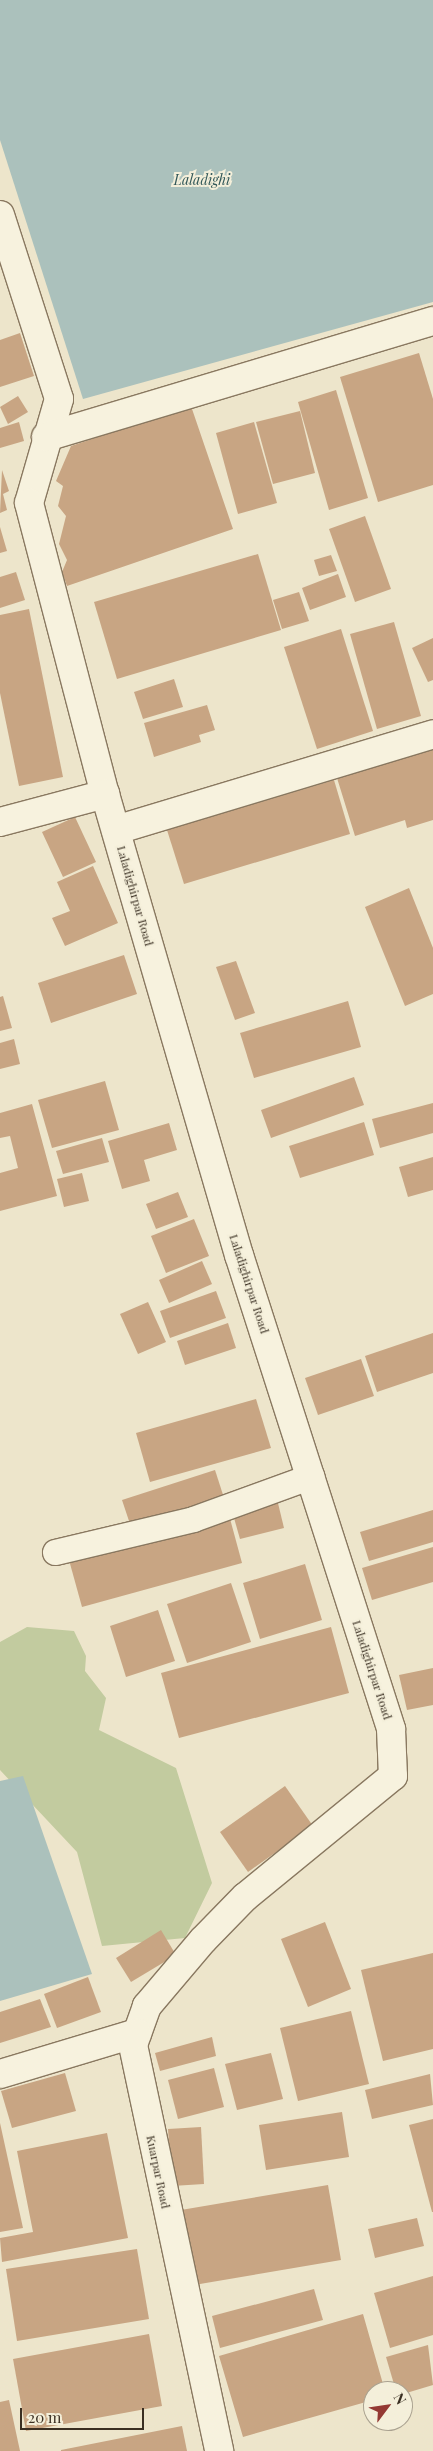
<!DOCTYPE html>
<style>
body{margin:0}
#map{position:relative;width:433px;height:2451px;overflow:hidden;background:#ede5cb;font-family:"Playfair Display",serif}
div>[style]{position:absolute}
[style*='--x']{left:calc(var(--x)*1px);top:calc(var(--y)*1px);width:calc(var(--w)*1px);rotate:calc(var(--a)*1deg)}
.green>*{inset:0;background:#c2cb9f}
.water>*{inset:0;background:#abc1bc}
.building>*{inset:0;background:#c8a583}
.roads{filter:drop-shadow(1px 0 #897860) drop-shadow(-1px 0 #897860) drop-shadow(0 1px #897860) drop-shadow(0 -1px #897860)}
.lane>*{height:25px;margin:-12.5px;padding:0 12.5px;transform-origin:12.5px;border-radius:12.5px;background:#f7f2de}
.street>*{height:28px;margin:-14px;padding:0 14px;transform-origin:14px;border-radius:14px;background:#f7f2de}
span{translate:-50% -50%;white-space:nowrap;text-align:center;line-height:1.15;-webkit-text-stroke:4px #f4efda;paint-order:stroke}
.street-label{font-size:12px;color:#3a2f22}
.water-label{font-size:14px;color:#325859;font-style:italic}
.north{position:absolute;left:363px;top:2381px;width:50px;height:50px;box-sizing:border-box;background:#f4efda;border:1px solid #aaa290;border-radius:50%;rotate:59deg;font-size:14px;font-weight:700;line-height:20px;text-align:center;color:#3a2f22}
.north::after{content:'';display:block;margin:auto;width:18px;height:22px;background:#943933;clip-path:polygon(50% 0,100% 100%,50% 72%,0 100%)}
.scale{position:absolute;left:20px;top:2408px;width:124px;height:22px;box-sizing:border-box;border:2px solid #3a2f22;border-top:0;padding-left:6px;font-size:15px;line-height:18px;white-space:nowrap;color:#3a2f22;-webkit-text-stroke:4px #f4efda;paint-order:stroke}
</style>
<div id="map">
<div class="green">
<div style="clip-path:polygon(27px 1627px,74px 1631px,86px 1656px,85px 1671px,106px 1698px,99px 1730px,176px 1768px,212px 1883px,185px 1938px,102px 1946px,77px 1852px,0 1770px,0 1642px)"></div>
</div>
<div class="water">
<div style="clip-path:polygon(0 0,433px 0,433px 302px,83px 399px,0 140px)"></div>
<div style="clip-path:polygon(23px 1776px,92px 1974px,0 2001px,0 1781px)"></div>
</div>
<div class="building">
<div style="clip-path:polygon(20px 333px,34px 376px,0 387px,0 340px)"></div>
<div style="clip-path:polygon(419px 353px,433px 399px,433px 485px,378px 502px,340px 377px)"></div>
<div style="clip-path:polygon(336px 390px,368px 498px,329px 510px,298px 402px)"></div>
<div style="clip-path:polygon(18px 396px,28px 412px,8px 424px,0 407px)"></div>
<div style="clip-path:polygon(191px 406px,233px 529px,67px 586px,62px 572px,67px 560px,59px 544px,66px 516px,58px 506px,63px 486px,56px 481px,71px 446px)"></div>
<div style="clip-path:polygon(300px 411px,315px 473px,273px 484px,256px 422px)"></div>
<div style="clip-path:polygon(19px 422px,24px 441px,0 448px,0 428px)"></div>
<div style="clip-path:polygon(254px 422px,277px 503px,238px 514px,216px 433px)"></div>
<div style="clip-path:polygon(2px 470px,9px 491px,3px 494px,7px 510px,0 513px)"></div>
<div style="clip-path:polygon(365px 516px,391px 589px,355px 602px,329px 529px)"></div>
<div style="clip-path:polygon(0 527px,7px 551px,0 553px)"></div>
<div style="clip-path:polygon(258px 554px,281px 630px,117px 679px,94px 602px)"></div>
<div style="clip-path:polygon(331px 555px,337px 571px,319px 576px,314px 560px)"></div>
<div style="clip-path:polygon(16px 572px,25px 600px,0 608px,0 577px)"></div>
<div style="clip-path:polygon(338px 574px,346px 597px,310px 610px,302px 588px)"></div>
<div style="clip-path:polygon(299px 592px,309px 621px,282px 629px,273px 600px)"></div>
<div style="clip-path:polygon(29px 609px,63px 777px,19px 786px,0 693px,0 615px)"></div>
<div style="clip-path:polygon(394px 622px,421px 716px,377px 729px,350px 634px)"></div>
<div style="clip-path:polygon(341px 629px,373px 731px,317px 749px,284px 647px)"></div>
<div style="clip-path:polygon(433px 638px,433px 680px,428px 682px,412px 648px)"></div>
<div style="clip-path:polygon(174px 679px,183px 707px,143px 719px,134px 692px)"></div>
<div style="clip-path:polygon(207px 705px,215px 730px,199px 735px,201px 742px,154px 757px,144px 723px)"></div>
<div style="clip-path:polygon(433px 749px,433px 820px,407px 828px,405px 820px,355px 836px,337px 778px)"></div>
<div style="clip-path:polygon(334px 780px,350px 834px,184px 884px,167px 830px)"></div>
<div style="clip-path:polygon(75px 817px,96px 862px,63px 877px,42px 832px)"></div>
<div style="clip-path:polygon(93px 866px,118px 923px,65px 946px,52px 918px,70px 911px,57px 882px)"></div>
<div style="clip-path:polygon(409px 888px,433px 948px,433px 994px,405px 1006px,365px 907px)"></div>
<div style="clip-path:polygon(124px 955px,137px 994px,51px 1023px,38px 983px)"></div>
<div style="clip-path:polygon(236px 961px,255px 1013px,235px 1020px,216px 967px)"></div>
<div style="clip-path:polygon(3px 996px,12px 1028px,0 1031px,0 997px)"></div>
<div style="clip-path:polygon(348px 1001px,361px 1047px,254px 1078px,240px 1033px)"></div>
<div style="clip-path:polygon(14px 1039px,20px 1064px,0 1069px,0 1043px)"></div>
<div style="clip-path:polygon(354px 1077px,364px 1105px,271px 1138px,261px 1110px)"></div>
<div style="clip-path:polygon(105px 1081px,119px 1130px,52px 1148px,38px 1100px)"></div>
<div style="clip-path:polygon(433px 1103px,433px 1133px,380px 1148px,372px 1119px)"></div>
<div style="clip-path:polygon(32px 1104px,57px 1196px,0 1211px,0 1173px,18px 1168px,10px 1136px,0 1138px,0 1113px)"></div>
<div style="clip-path:polygon(364px 1122px,374px 1155px,300px 1178px,289px 1146px)"></div>
<div style="clip-path:polygon(169px 1123px,177px 1150px,144px 1160px,150px 1181px,122px 1189px,108px 1141px)"></div>
<div style="clip-path:polygon(102px 1138px,109px 1162px,63px 1174px,56px 1151px)"></div>
<div style="clip-path:polygon(433px 1157px,433px 1190px,408px 1197px,399px 1167px)"></div>
<div style="clip-path:polygon(82px 1173px,89px 1201px,64px 1207px,57px 1179px)"></div>
<div style="clip-path:polygon(178px 1192px,188px 1217px,156px 1229px,146px 1204px)"></div>
<div style="clip-path:polygon(194px 1219px,209px 1256px,166px 1273px,151px 1236px)"></div>
<div style="clip-path:polygon(202px 1261px,212px 1284px,169px 1303px,159px 1280px)"></div>
<div style="clip-path:polygon(216px 1291px,226px 1318px,170px 1338px,160px 1311px)"></div>
<div style="clip-path:polygon(148px 1302px,166px 1342px,138px 1354px,120px 1314px)"></div>
<div style="clip-path:polygon(228px 1323px,236px 1348px,185px 1365px,177px 1341px)"></div>
<div style="clip-path:polygon(433px 1333px,433px 1373px,377px 1392px,365px 1356px)"></div>
<div style="clip-path:polygon(361px 1359px,374px 1396px,318px 1415px,305px 1378px)"></div>
<div style="clip-path:polygon(256px 1399px,271px 1448px,150px 1482px,136px 1433px)"></div>
<div style="clip-path:polygon(215px 1470px,225px 1501px,132px 1530px,122px 1500px)"></div>
<div style="clip-path:polygon(277px 1499px,284px 1528px,240px 1539px,232px 1511px)"></div>
<div style="clip-path:polygon(433px 1510px,433px 1542px,369px 1561px,360px 1532px)"></div>
<div style="clip-path:polygon(229px 1515px,242px 1563px,82px 1607px,69px 1560px)"></div>
<div style="clip-path:polygon(433px 1547px,433px 1582px,372px 1600px,362px 1568px)"></div>
<div style="clip-path:polygon(305px 1564px,322px 1620px,260px 1639px,243px 1583px)"></div>
<div style="clip-path:polygon(231px 1583px,251px 1642px,187px 1663px,167px 1604px)"></div>
<div style="clip-path:polygon(158px 1610px,175px 1661px,126px 1677px,110px 1626px)"></div>
<div style="clip-path:polygon(331px 1627px,349px 1693px,179px 1738px,161px 1673px)"></div>
<div style="clip-path:polygon(433px 1668px,433px 1705px,407px 1710px,399px 1675px)"></div>
<div style="clip-path:polygon(285px 1786px,313px 1826px,248px 1872px,220px 1832px)"></div>
<div style="clip-path:polygon(325px 1922px,351px 1989px,308px 2007px,281px 1939px)"></div>
<div style="clip-path:polygon(161px 1930px,176px 1955px,131px 1982px,116px 1958px)"></div>
<div style="clip-path:polygon(433px 1953px,433px 2049px,383px 2061px,361px 1970px)"></div>
<div style="clip-path:polygon(88px 1977px,101px 2012px,57px 2028px,44px 1994px)"></div>
<div style="clip-path:polygon(40px 1999px,51px 2027px,0 2043px,0 2012px)"></div>
<div style="clip-path:polygon(351px 2011px,369px 2084px,298px 2101px,280px 2028px)"></div>
<div style="clip-path:polygon(212px 2037px,216px 2056px,160px 2071px,155px 2053px)"></div>
<div style="clip-path:polygon(271px 2053px,283px 2099px,237px 2110px,225px 2064px)"></div>
<div style="clip-path:polygon(214px 2068px,224px 2107px,178px 2119px,168px 2080px)"></div>
<div style="clip-path:polygon(65px 2073px,76px 2111px,12px 2128px,1px 2091px)"></div>
<div style="clip-path:polygon(430px 2074px,433px 2105px,372px 2119px,365px 2090px)"></div>
<div style="clip-path:polygon(342px 2112px,349px 2157px,266px 2170px,259px 2125px)"></div>
<div style="clip-path:polygon(433px 2119px,433px 2212px,432px 2212px,409px 2125px)"></div>
<div style="clip-path:polygon(0 2123px,23px 2228px,0 2232px)"></div>
<div style="clip-path:polygon(201px 2127px,204px 2184px,172px 2186px,168px 2129px)"></div>
<div style="clip-path:polygon(107px 2133px,128px 2238px,2px 2262px,0 2238px,33px 2232px,17px 2151px)"></div>
<div style="clip-path:polygon(328px 2185px,341px 2260px,194px 2285px,181px 2210px)"></div>
<div style="clip-path:polygon(417px 2218px,424px 2246px,375px 2258px,368px 2229px)"></div>
<div style="clip-path:polygon(137px 2249px,149px 2319px,17px 2341px,6px 2269px)"></div>
<div style="clip-path:polygon(433px 2276px,433px 2335px,390px 2348px,374px 2293px)"></div>
<div style="clip-path:polygon(314px 2289px,323px 2320px,220px 2348px,212px 2316px)"></div>
<div style="clip-path:polygon(363px 2314px,385px 2391px,373px 2391px,373px 2400px,243px 2437px,219px 2356px)"></div>
<div style="clip-path:polygon(149px 2334px,162px 2406px,26px 2431px,13px 2359px)"></div>
<div style="clip-path:polygon(428px 2345px,433px 2385px,403px 2394px,396px 2391px,386px 2357px)"></div>
<div style="clip-path:polygon(9px 2400px,20px 2451px,0 2451px,0 2402px)"></div>
<div style="clip-path:polygon(182px 2426px,187px 2451px,61px 2451px,61px 2450px)"></div>
</div>
<div class="roads">
<div class="lane">
<div style="--x:55;--y:1552;--w:142;--a:-13.4"></div>
<div style="--x:193;--y:1519;--w:126;--a:-20"></div>
</div>
<div class="street">
<div style="--x:0;--y:215;--w:193;--a:72.2"></div>
<div style="--x:59;--y:399;--w:108;--a:106.1"></div>
<div style="--x:29;--y:503;--w:301;--a:75.4"></div>
<div style="--x:105;--y:794;--w:480;--a:73.8"></div>
<div style="--x:239;--y:1255;--w:498;--a:72.2"></div>
<div style="--x:391;--y:1729;--w:47;--a:87.6"></div>
<div style="--x:393;--y:1776;--w:191;--a:140.7"></div>
<div style="--x:245;--y:1897;--w:60;--a:134.3"></div>
<div style="--x:203;--y:1940;--w:87;--a:130.3"></div>
<div style="--x:147;--y:2006;--w:41;--a:109.7"></div>
<div style="--x:133;--y:2045;--w:415;--a:78"></div>
<div style="--x:46;--y:437;--w:404;--a:-16.7"></div>
<div style="--x:0;--y:822;--w:109;--a:-14.9"></div>
<div style="--x:116;--y:830;--w:331;--a:-16.8"></div>
<div style="--x:0;--y:2074;--w:143;--a:-16.7"></div>
</div>
</div>
<div class="street-label">
<span style="left:135px;top:896px;rotate:74deg">Laladighirpar Road</span>
<span style="left:249px;top:1284px;rotate:72deg">Laladighirpar Road</span>
<span style="left:372px;top:1670px;rotate:72deg">Laladighirpar Road</span>
<span style="left:158px;top:2172px;rotate:78deg">Kuarpar Road</span>
</div>
<div class="water-label">
<span style="left:202px;top:180px">Laladighi</span>
</div>
<div class="north">N</div>
<div class="scale">20 m</div>
</div>
